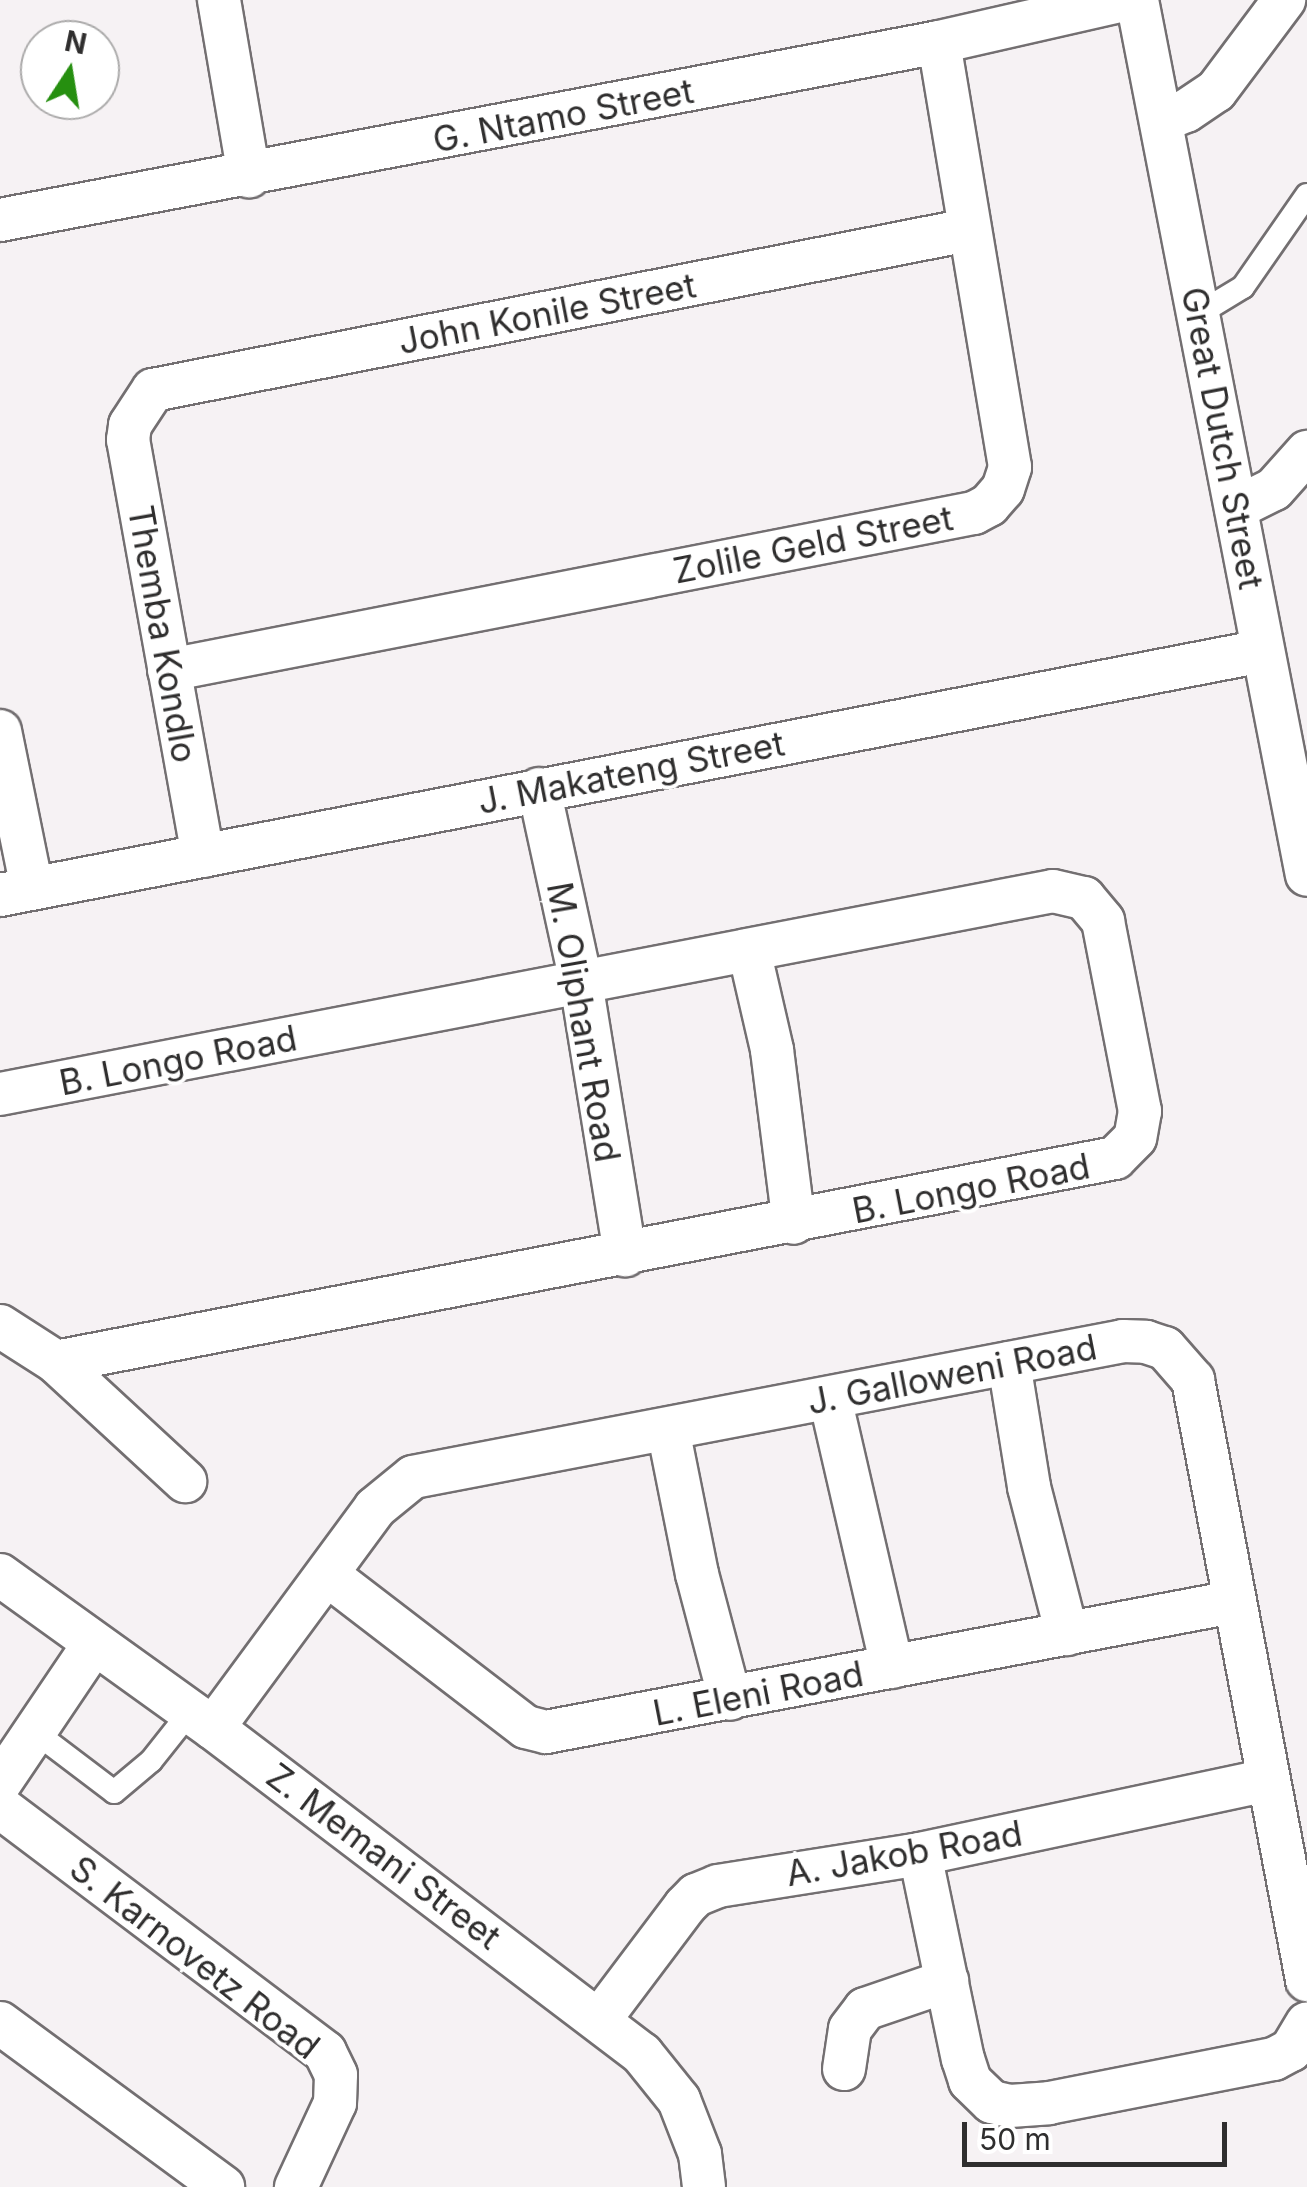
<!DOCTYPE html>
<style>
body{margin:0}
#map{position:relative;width:1307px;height:2187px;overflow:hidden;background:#f6f2f4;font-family:Inter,sans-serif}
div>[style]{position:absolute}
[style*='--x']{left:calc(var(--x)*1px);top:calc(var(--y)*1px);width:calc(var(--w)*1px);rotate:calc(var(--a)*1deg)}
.roads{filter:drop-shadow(2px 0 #736f71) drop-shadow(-2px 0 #736f71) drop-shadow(0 2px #736f71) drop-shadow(0 -2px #736f71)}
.service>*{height:22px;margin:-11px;padding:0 11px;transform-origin:11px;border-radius:11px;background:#fff}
.minor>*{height:42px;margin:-21px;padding:0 21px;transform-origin:21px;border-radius:21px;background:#fff}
span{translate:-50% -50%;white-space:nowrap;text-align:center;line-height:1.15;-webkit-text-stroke:8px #fff;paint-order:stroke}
.street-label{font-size:35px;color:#2f2e2e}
.north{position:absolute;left:20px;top:20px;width:100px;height:100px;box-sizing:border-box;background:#fff;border:2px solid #acabab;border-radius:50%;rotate:12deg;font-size:28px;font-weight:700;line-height:40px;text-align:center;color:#2f2e2e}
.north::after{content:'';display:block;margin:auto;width:35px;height:45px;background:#268f10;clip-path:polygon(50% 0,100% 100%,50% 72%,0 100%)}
.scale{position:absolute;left:962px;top:2122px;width:265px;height:45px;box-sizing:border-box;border:5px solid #2f2e2e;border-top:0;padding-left:12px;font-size:30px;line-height:35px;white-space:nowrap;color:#2f2e2e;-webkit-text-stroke:8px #fff;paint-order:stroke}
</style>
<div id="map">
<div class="roads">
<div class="service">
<div style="--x:1200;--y:313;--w:50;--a:-31.2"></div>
<div style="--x:1243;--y:287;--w:112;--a:-55.2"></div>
<div style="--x:35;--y:1732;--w:99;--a:37.2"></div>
<div style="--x:114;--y:1792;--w:48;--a:-40"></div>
<div style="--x:151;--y:1761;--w:63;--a:-51.5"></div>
</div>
<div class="minor">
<div style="--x:219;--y:0;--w:179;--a:80.3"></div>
<div style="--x:1137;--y:0;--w:891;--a:79.01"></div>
<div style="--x:1161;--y:121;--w:27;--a:-22"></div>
<div style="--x:1186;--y:111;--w:36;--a:-34"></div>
<div style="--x:1216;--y:91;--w:114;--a:-53.2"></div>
<div style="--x:0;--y:220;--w:956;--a:-10.73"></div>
<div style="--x:939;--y:42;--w:190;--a:-12.8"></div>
<div style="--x:1236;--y:508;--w:42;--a:-26.6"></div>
<div style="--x:1274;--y:489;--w:50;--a:-48.3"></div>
<div style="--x:169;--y:670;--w:820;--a:-11.04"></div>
<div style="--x:974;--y:513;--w:17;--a:-28"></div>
<div style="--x:989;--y:505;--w:21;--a:-49"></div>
<div style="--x:1003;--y:489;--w:23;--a:-72"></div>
<div style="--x:1010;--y:467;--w:431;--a:-99.5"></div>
<div style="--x:0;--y:731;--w:160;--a:78.5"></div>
<div style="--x:539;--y:789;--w:198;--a:77.7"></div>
<div style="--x:581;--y:982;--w:277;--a:80.8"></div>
<div style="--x:203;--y:856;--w:423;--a:-100.2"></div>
<div style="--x:128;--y:440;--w:15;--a:-82"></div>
<div style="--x:130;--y:425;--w:42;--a:-56.7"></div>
<div style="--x:153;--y:390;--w:831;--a:-11.11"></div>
<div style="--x:0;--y:895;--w:1285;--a:-10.94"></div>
<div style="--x:749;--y:950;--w:103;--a:77"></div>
<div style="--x:772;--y:1050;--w:174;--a:82.8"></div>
<div style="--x:0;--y:1094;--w:1072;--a:-10.91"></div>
<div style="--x:1053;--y:891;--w:32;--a:13"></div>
<div style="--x:1084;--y:898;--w:30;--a:50"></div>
<div style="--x:1103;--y:921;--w:194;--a:79"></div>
<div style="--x:1140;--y:1111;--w:27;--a:100"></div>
<div style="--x:1135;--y:1138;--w:28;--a:135"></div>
<div style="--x:1115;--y:1158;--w:1078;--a:169.1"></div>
<div style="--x:0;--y:1326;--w:67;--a:32.7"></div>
<div style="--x:56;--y:1362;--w:176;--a:42.7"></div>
<div style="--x:1009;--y:1363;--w:126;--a:80.8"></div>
<div style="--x:1029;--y:1487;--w:152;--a:75.5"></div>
<div style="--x:830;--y:1398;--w:276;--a:77"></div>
<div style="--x:668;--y:1429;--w:148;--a:78.7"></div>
<div style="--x:697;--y:1574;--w:129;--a:75.2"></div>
<div style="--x:0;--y:1575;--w:262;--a:35.7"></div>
<div style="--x:213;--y:1728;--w:539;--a:37.23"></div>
<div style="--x:642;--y:2054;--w:59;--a:51.2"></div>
<div style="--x:679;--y:2100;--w:58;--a:68.7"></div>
<div style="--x:700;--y:2154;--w:33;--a:83"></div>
<div style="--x:329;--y:1576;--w:248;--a:37.5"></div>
<div style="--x:526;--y:1727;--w:21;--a:14"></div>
<div style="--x:546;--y:1732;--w:699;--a:-10.72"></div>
<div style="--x:213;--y:1728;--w:273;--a:-53.6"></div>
<div style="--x:375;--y:1508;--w:49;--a:-39.2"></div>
<div style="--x:413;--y:1477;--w:723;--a:-10.84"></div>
<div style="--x:1123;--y:1341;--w:23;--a:2"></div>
<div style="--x:1146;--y:1342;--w:20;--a:18"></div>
<div style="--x:1165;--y:1348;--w:43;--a:48.8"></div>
<div style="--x:1193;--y:1380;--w:611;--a:79.24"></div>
<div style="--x:0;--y:1783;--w:166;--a:-56"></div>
<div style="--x:0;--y:1807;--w:407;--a:37"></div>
<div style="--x:325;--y:2052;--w:25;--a:64"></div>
<div style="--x:336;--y:2075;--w:28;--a:92"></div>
<div style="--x:335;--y:2103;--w:93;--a:114.9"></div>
<div style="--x:920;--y:1854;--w:209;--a:78.2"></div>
<div style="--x:963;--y:2059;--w:23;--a:72"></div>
<div style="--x:970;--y:2081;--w:30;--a:44"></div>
<div style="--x:992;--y:2102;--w:18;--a:13"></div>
<div style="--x:1010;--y:2106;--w:39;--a:-4"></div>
<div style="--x:1049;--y:2103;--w:229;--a:-11.1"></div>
<div style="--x:1274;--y:2059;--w:19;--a:-28"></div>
<div style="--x:1291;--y:2050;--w:31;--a:-59"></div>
<div style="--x:600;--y:2019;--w:141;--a:-53"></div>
<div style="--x:685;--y:1906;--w:16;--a:-45"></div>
<div style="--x:696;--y:1895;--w:24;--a:-22"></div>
<div style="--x:718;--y:1886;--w:205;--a:-9"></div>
<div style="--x:920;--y:1854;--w:355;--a:-12"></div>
<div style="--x:0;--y:2023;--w:277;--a:36.3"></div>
<div style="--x:844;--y:2069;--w:40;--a:-81.5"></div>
<div style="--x:850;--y:2029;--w:25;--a:-53"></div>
<div style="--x:865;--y:2009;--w:87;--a:-18.9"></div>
</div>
</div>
<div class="street-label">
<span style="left:563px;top:115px;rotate:-11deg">G. Ntamo Street</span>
<span style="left:547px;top:313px;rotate:-11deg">John Konile Street</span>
<span style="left:1223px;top:438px;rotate:79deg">Great Dutch Street</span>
<span style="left:813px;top:544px;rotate:-11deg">Zolile Geld Street</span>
<span style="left:163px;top:634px;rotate:80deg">Themba Kondlo</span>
<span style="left:631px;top:772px;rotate:-11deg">J. Makateng Street</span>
<span style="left:584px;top:1022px;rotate:80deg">M. Oliphant Road</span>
<span style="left:178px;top:1060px;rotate:-11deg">B. Longo Road</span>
<span style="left:971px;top:1188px;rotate:-11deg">B. Longo Road</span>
<span style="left:952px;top:1374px;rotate:-11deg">J. Galloweni Road</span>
<span style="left:758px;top:1693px;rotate:-11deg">L. Eleni Road</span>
<span style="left:904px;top:1853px;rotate:-10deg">A. Jakob Road</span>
<span style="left:384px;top:1856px;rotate:37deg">Z. Memani Street</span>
<span style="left:195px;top:1957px;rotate:38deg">S. Karnovetz Road</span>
</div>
<div class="north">N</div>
<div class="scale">50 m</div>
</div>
